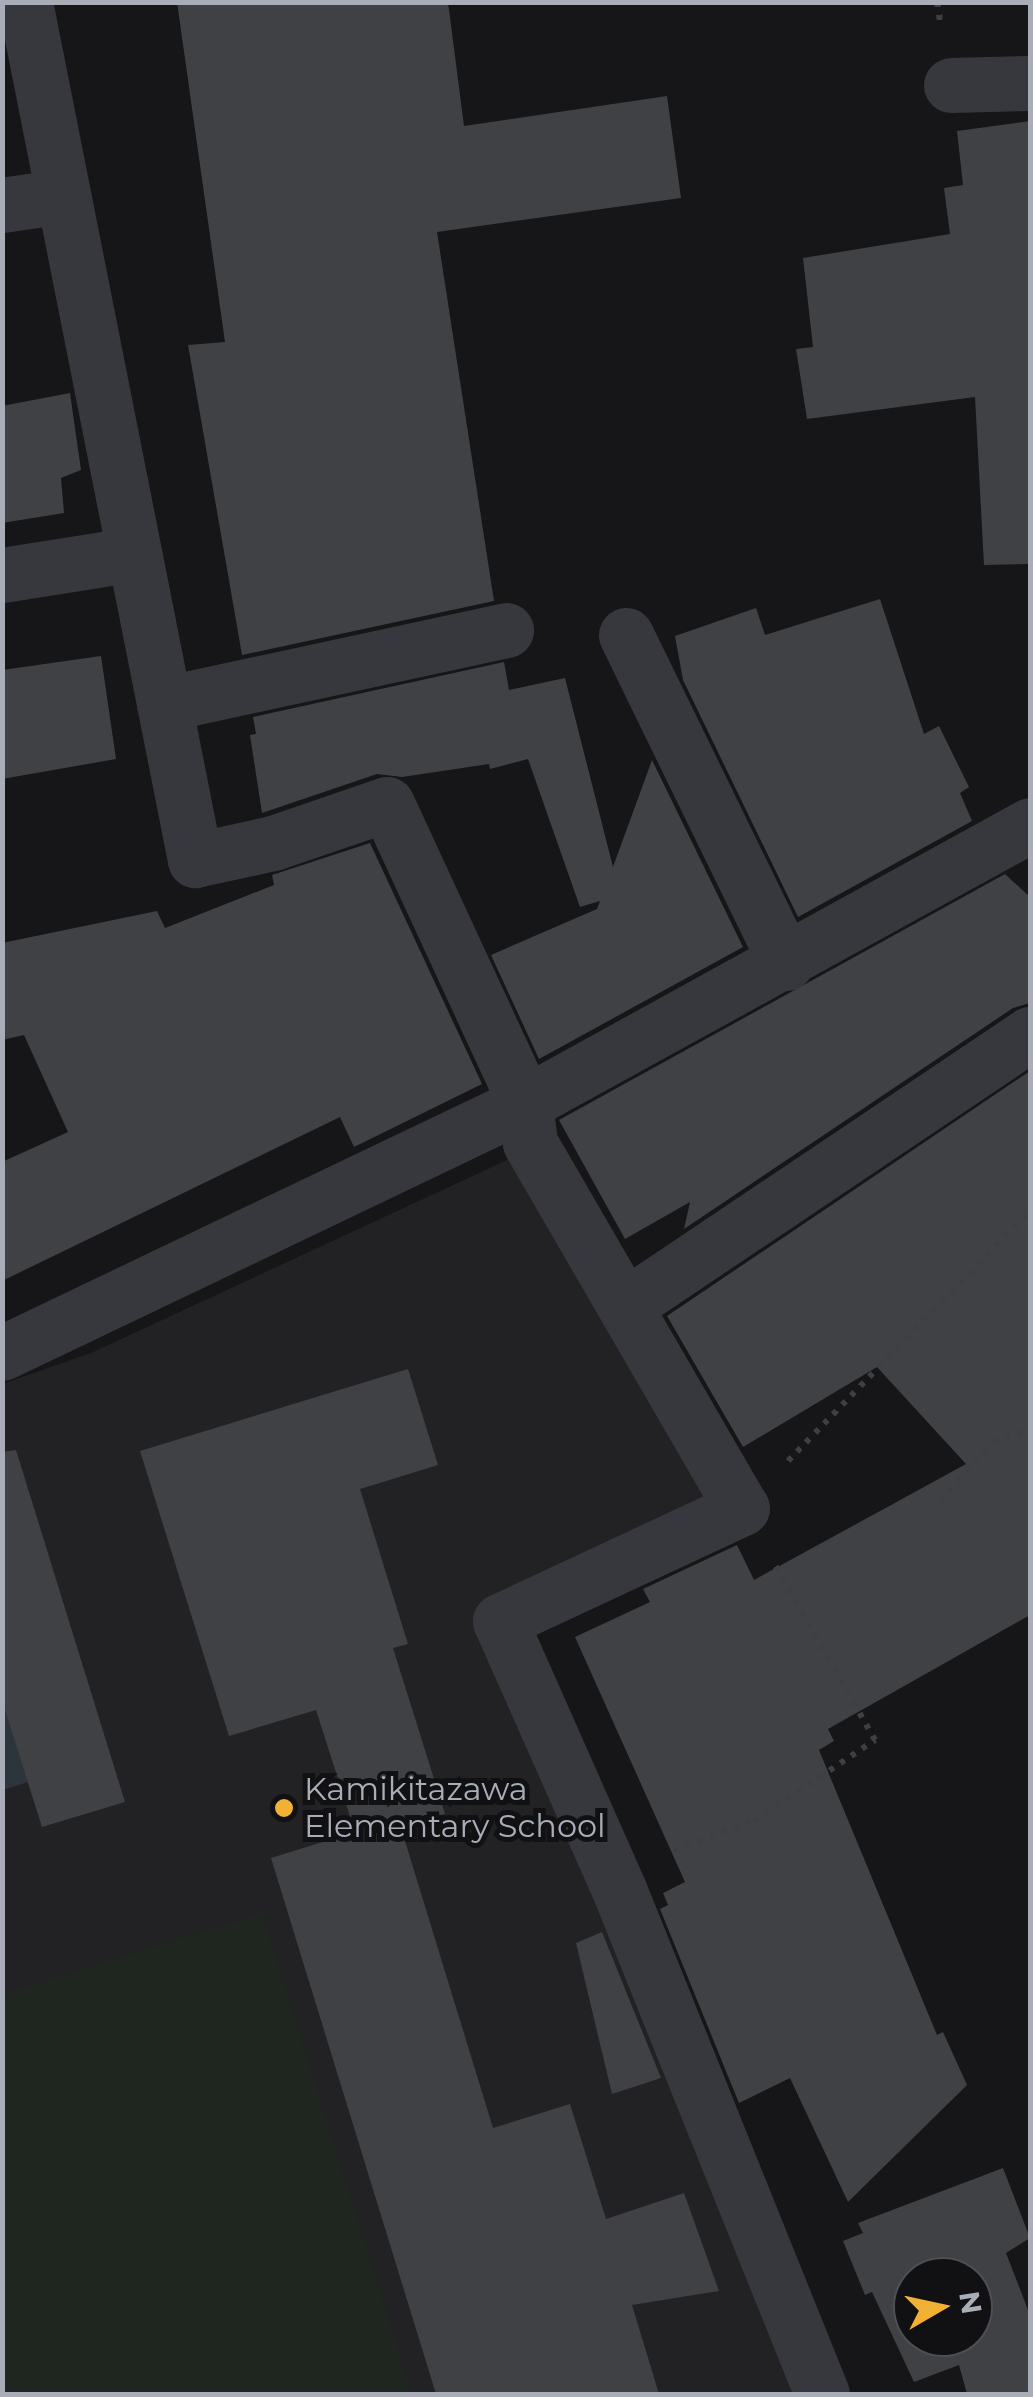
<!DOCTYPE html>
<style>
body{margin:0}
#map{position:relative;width:1033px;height:2397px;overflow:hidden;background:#161618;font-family:Montserrat,sans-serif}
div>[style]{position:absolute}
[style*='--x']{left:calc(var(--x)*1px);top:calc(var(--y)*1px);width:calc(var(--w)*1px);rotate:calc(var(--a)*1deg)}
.built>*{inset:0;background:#222225}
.green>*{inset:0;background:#1e261f}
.water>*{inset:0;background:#2c353c}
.building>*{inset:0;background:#404145}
.path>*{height:6px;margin-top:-3px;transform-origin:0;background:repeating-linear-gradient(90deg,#3d3f44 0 5px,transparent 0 13px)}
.minor>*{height:55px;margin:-27.5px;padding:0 27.5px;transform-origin:27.5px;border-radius:27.5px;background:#37383d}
.dots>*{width:28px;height:28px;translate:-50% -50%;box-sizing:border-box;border:5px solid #111113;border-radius:50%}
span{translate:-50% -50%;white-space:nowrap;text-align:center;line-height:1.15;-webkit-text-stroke:10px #111113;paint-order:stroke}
.poi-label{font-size:32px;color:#a8adb8}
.left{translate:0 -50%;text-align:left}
.frame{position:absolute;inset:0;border:5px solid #a8adb8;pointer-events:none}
.north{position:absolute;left:893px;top:2257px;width:100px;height:100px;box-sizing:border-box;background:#111113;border:2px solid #4d4f55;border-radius:50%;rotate:81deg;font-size:28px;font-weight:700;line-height:40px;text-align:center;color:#a8adb8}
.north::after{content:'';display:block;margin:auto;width:35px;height:45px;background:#f2b134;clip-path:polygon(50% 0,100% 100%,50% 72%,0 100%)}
</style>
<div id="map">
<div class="built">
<div style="clip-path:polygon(520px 1154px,713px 1501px,482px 1610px,799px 2394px,3px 2394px,2px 1384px,91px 1353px)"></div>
</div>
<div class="green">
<div style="clip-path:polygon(262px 1913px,412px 2394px,3px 2394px,3px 1994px)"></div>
</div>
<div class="water">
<div style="clip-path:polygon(2px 1701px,28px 1782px,3px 1790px,2px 1790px)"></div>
</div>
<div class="building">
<div style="clip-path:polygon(177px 2px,448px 2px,464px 126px,667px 96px,681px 198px,437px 232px,494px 601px,242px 655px,188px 345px,225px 342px)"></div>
<div style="clip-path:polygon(1030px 121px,1030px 564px,984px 565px,975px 397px,807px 419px,796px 349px,813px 347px,803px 258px,950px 234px,944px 188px,963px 185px,957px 131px)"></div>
<div style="clip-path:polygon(70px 393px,81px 470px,61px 478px,64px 513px,2px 523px,2px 406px)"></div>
<div style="clip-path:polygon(880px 599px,924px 734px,939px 726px,969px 787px,960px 793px,972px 821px,798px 917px,683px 680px,675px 636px,756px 608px,765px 635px)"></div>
<div style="clip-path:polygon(101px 656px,116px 759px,2px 779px,2px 670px)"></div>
<div style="clip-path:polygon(504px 662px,509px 690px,565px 678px,613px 867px,652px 760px,743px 947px,539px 1059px,491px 955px,597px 909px,600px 901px,580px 907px,528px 759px,490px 769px,489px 764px,402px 777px,377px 774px,262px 813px,250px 735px,256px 734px,253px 717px)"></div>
<div style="clip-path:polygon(370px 843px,482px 1084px,354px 1147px,340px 1117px,2px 1281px,2px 1162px,68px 1132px,24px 1035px,2px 1040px,2px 943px,157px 911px,165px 928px,274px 885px,272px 875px)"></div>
<div style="clip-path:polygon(1005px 874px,1030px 897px,1030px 1003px,1013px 1008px,684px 1229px,690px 1202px,625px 1239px,559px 1120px)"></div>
<div style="clip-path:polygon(1030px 1071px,1030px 1615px,828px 1729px,834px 1741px,819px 1750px,937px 2035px,943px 2032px,967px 2085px,848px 2202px,790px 2078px,739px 2103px,660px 1909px,668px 1905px,663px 1893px,685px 1882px,575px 1637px,650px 1602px,643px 1589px,737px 1545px,754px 1580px,966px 1464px,877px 1367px,743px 1447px,667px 1316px)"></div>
<div style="clip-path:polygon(408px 1369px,438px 1465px,360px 1489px,408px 1644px,393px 1648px,445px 1814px,401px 1828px,493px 2128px,570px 2104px,606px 2219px,684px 2193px,719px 2291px,632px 2305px,659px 2394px,436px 2394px,271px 1858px,355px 1832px,316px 1710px,229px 1736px,140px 1451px)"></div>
<div style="clip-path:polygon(16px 1450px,125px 1802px,42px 1827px,2px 1701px,2px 1452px)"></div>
<div style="clip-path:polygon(602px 1932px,661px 2078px,612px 2094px,576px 1943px)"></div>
<div style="clip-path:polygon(evenodd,1003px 2168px,1030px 2238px,1006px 2253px,1030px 2315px,1030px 2394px,967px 2394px,959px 2365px,914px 2382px,872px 2292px,865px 2295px,843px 2241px,863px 2233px,858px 2223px,1003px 2168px,913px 2277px,973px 2277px,973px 2337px,913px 2337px,913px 2277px)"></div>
</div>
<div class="path">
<div style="--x:937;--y:2;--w:19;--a:81"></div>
<div style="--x:788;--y:1461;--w:349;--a:-46"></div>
<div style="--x:940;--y:1501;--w:80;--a:-48.5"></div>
<div style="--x:993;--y:1441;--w:39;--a:-17"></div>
<div style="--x:673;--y:1850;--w:86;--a:-19.7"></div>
<div style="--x:754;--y:1821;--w:146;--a:-33.8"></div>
<div style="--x:875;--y:1740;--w:205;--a:-119.8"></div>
</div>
<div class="minor">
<div style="--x:25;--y:2;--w:875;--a:78.79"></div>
<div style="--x:195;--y:860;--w:80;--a:-12.3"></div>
<div style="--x:273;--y:843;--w:120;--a:-18.9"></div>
<div style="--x:387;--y:804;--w:329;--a:65.2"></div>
<div style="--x:525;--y:1103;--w:40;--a:82.9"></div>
<div style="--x:530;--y:1143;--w:422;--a:59.9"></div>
<div style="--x:742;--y:1508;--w:267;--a:155"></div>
<div style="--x:500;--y:1621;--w:296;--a:66.1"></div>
<div style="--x:620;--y:1892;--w:541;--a:68.08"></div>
<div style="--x:951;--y:85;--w:79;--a:-1.5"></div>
<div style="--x:2;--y:205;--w:62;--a:-8.4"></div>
<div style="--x:2;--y:575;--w:134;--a:-9"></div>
<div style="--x:626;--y:635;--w:365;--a:64"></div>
<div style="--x:164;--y:704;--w:350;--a:-12.2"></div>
<div style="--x:625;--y:1306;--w:488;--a:-33.9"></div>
<div style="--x:2;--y:1353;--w:580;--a:-25.55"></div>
<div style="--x:525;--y:1103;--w:576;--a:-28.83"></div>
</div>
<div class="dots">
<div style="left:284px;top:1808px;background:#f2b134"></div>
</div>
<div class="poi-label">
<span class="left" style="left:304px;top:1808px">Kamikitazawa<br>Elementary School</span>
</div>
<div class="frame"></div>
<div class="north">N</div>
</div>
